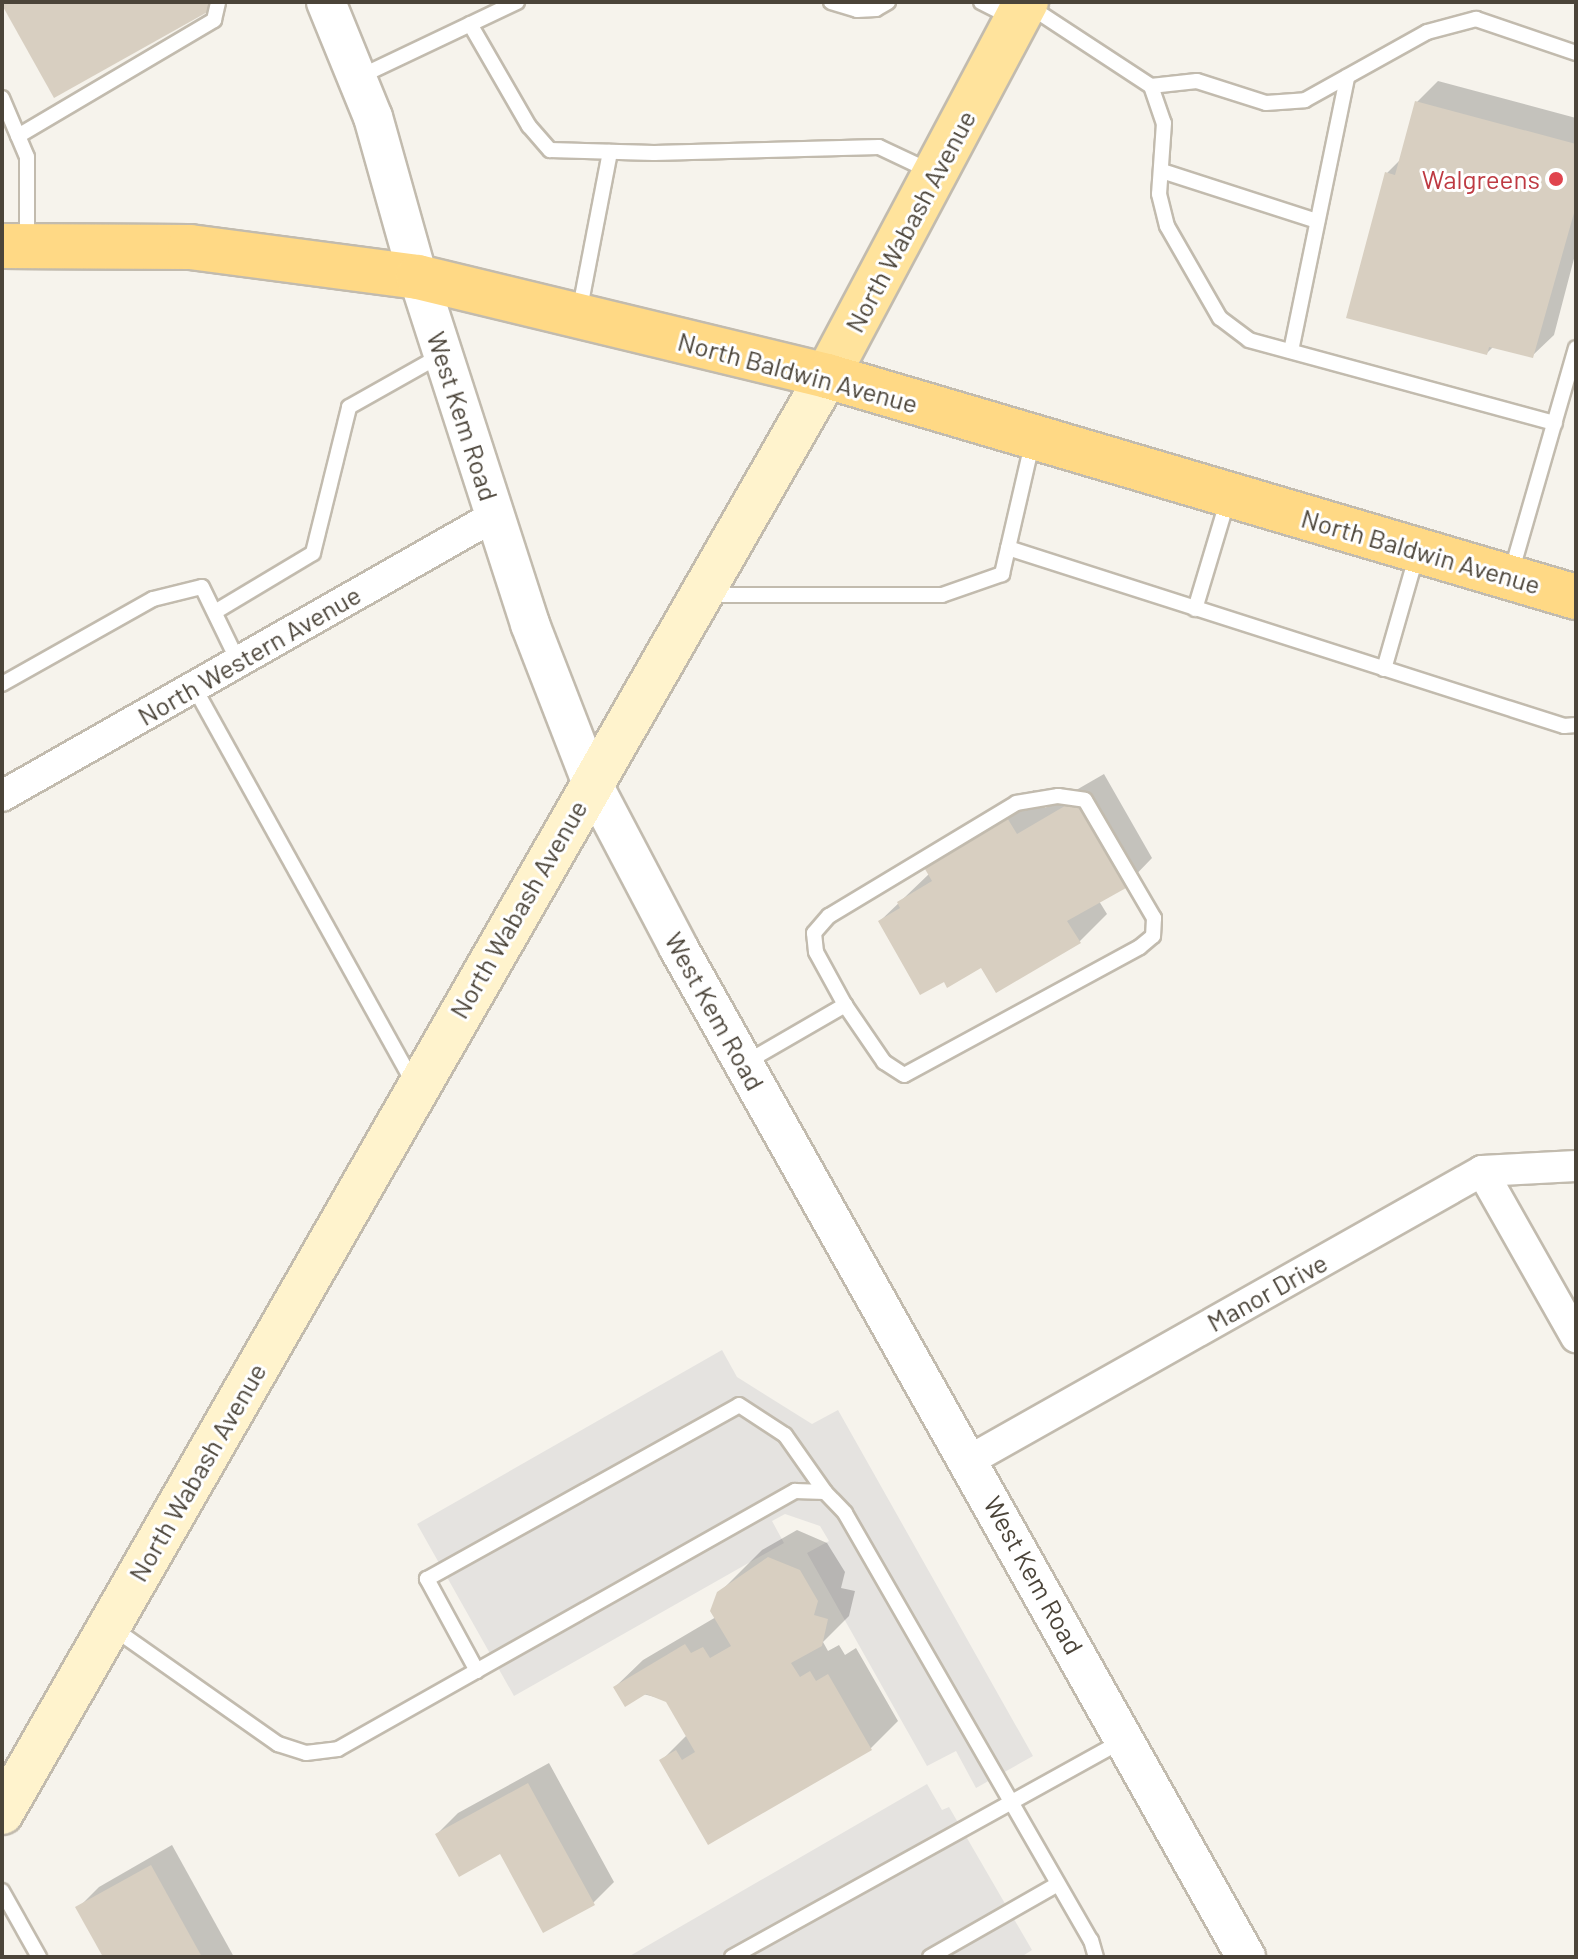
<!DOCTYPE html>
<style>
body{margin:0}
#map{position:relative;width:1578px;height:1959px;overflow:hidden;background:#f6f3ec;font-family:Barlow,sans-serif}
div>[style]{position:absolute}
[style*='--x']{left:calc(var(--x)*1px);top:calc(var(--y)*1px);width:calc(var(--w)*1px);rotate:calc(var(--a)*1deg)}
.parking>*{inset:0;background:#e5e3e0}
.shadow>*{inset:0;background:#0003}
.building>*{inset:0;background:#d8cfc1}
.roads{filter:drop-shadow(2px 0 #c2bbae) drop-shadow(-2px 0 #c2bbae) drop-shadow(0 2px #c2bbae) drop-shadow(0 -2px #c2bbae)}
.service>*{height:14px;margin:-7px;padding:0 7px;transform-origin:7px;border-radius:7px;background:#fff}
.minor>*{height:30px;margin:-15px;padding:0 15px;transform-origin:15px;border-radius:15px;background:#fff}
.tertiary>*{height:38px;margin:-19px;padding:0 19px;transform-origin:19px;border-radius:19px;background:#fff}
.secondary>*{height:42px;margin:-21px;padding:0 21px;transform-origin:21px;border-radius:21px;background:#fff3cd}
.primary>*{height:44px;margin:-22px;padding:0 22px;transform-origin:22px;border-radius:22px;background:#ffe39c}
.trunk>*{height:44px;margin:-22px;padding:0 22px;transform-origin:22px;border-radius:22px;background:#ffd985}
.dots>*{width:22px;height:22px;translate:-50% -50%;box-sizing:border-box;border:4px solid #fff;border-radius:50%}
span{translate:-50% -50%;white-space:nowrap;text-align:center;line-height:1.15;-webkit-text-stroke:6px #fff;paint-order:stroke}
.health-label{font-size:26px;color:#be3a42}
.right{translate:-100% -50%;text-align:right}
.street-label{font-size:26px;color:#4b4439}
.frame{position:absolute;inset:0;border:4px solid #4b4439;pointer-events:none}
</style>
<div id="map">
<div class="parking">
<div style="clip-path:polygon(722px 1350px,737px 1377px,812px 1424px,838px 1410px,1033px 1756px,976px 1788px,956px 1751px,927px 1766px,807px 1553px,829px 1541px,820px 1526px,785px 1514px,772px 1521px,784px 1543px,514px 1696px,417px 1524px)"></div>
<div style="clip-path:polygon(927px 1784px,942px 1810px,949px 1807px,1032px 1950px,1021px 1957px,628px 1957px)"></div>
</div>
<div class="shadow">
<div style="clip-path:polygon(1438px 81px,1576px 118px,1576px 251px,1554px 335px,1532px 356px,1494px 346px,1487px 353px,1387px 173px,1402px 158px,1417px 102px)"></div>
<div style="clip-path:polygon(1104px 774px,1152px 858px,1125px 886px,1099px 901px,1107px 914px,1079px 942px,880px 921px,930px 873px,952px 836px,1034px 790px,1045px 808px)"></div>
<div style="clip-path:polygon(797px 1530px,827px 1543px,845px 1572px,841px 1588px,855px 1591px,849px 1616px,823px 1642px,828px 1651px,839px 1645px,845px 1655px,856px 1648px,898px 1721px,871px 1748px,709px 1842px,661px 1761px,687px 1735px,667px 1700px,615px 1687px,643px 1660px,716px 1617px,719px 1593px,762px 1550px)"></div>
<div style="clip-path:polygon(549px 1763px,614px 1882px,593px 1903px,500px 1852px,437px 1834px,458px 1813px)"></div>
<div style="clip-path:polygon(172px 1845px,234px 1957px,106px 1957px,78px 1908px,99px 1887px)"></div>
</div>
<div class="building">
<div style="clip-path:polygon(5px 2px,207px 2px,211px 10px,54px 98px,2px 5px)"></div>
<div style="clip-path:polygon(1415px 101px,1576px 144px,1576px 206px,1533px 358px,1489px 347px,1487px 355px,1346px 318px,1385px 172px,1395px 175px)"></div>
<div style="clip-path:polygon(1075px 800px,1126px 888px,1067px 921px,1081px 943px,996px 993px,981px 968px,947px 988px,944px 982px,920px 995px,878px 921px,900px 908px,897px 902px,932px 881px,922px 864px,1006px 816px,1017px 834px)"></div>
<div style="clip-path:polygon(768px 1557px,800px 1570px,818px 1601px,814px 1615px,828px 1619px,822px 1646px,791px 1663px,800px 1677px,810px 1671px,816px 1681px,828px 1674px,872px 1750px,708px 1845px,659px 1760px,676px 1750px,682px 1760px,695px 1752px,666px 1702px,646px 1694px,625px 1707px,613px 1687px,685px 1644px,691px 1653px,703px 1647px,710px 1658px,731px 1646px,710px 1611px,717px 1592px)"></div>
<div style="clip-path:polygon(528px 1783px,595px 1905px,543px 1933px,500px 1854px,459px 1877px,435px 1834px)"></div>
<div style="clip-path:polygon(151px 1865px,202px 1957px,103px 1957px,75px 1907px)"></div>
</div>
<div class="roads">
<div class="service">
<div style="--x:831;--y:2;--w:27;--a:17"></div>
<div style="--x:857;--y:10;--w:19;--a:-3"></div>
<div style="--x:876;--y:9;--w:14;--a:-30"></div>
<div style="--x:981;--y:2;--w:36;--a:27"></div>
<div style="--x:1029;--y:6;--w:146;--a:33.3"></div>
<div style="--x:1151;--y:86;--w:39;--a:71"></div>
<div style="--x:1164;--y:123;--w:71;--a:94"></div>
<div style="--x:1159;--y:194;--w:33;--a:76"></div>
<div style="--x:1167;--y:226;--w:106;--a:60.1"></div>
<div style="--x:1220;--y:318;--w:36;--a:37"></div>
<div style="--x:1249;--y:340;--w:317;--a:15.2"></div>
<div style="--x:470;--y:24;--w:118;--a:60"></div>
<div style="--x:529;--y:126;--w:32;--a:49"></div>
<div style="--x:550;--y:150;--w:104;--a:1.7"></div>
<div style="--x:654;--y:153;--w:225;--a:-1.5"></div>
<div style="--x:879;--y:147;--w:56;--a:25.2"></div>
<div style="--x:359;--y:77;--w:175;--a:-25.4"></div>
<div style="--x:1151;--y:86;--w:46;--a:-6.2"></div>
<div style="--x:1197;--y:81;--w:72;--a:17.7"></div>
<div style="--x:1266;--y:103;--w:39;--a:-4"></div>
<div style="--x:1305;--y:100;--w:140;--a:-29.1"></div>
<div style="--x:1427;--y:32;--w:51;--a:-14.9"></div>
<div style="--x:1476;--y:19;--w:106;--a:18.8"></div>
<div style="--x:2;--y:98;--w:64;--a:67"></div>
<div style="--x:27;--y:157;--w:83;--a:90"></div>
<div style="--x:18;--y:136;--w:228;--a:-30.6"></div>
<div style="--x:214;--y:20;--w:18;--a:-77"></div>
<div style="--x:1165;--y:172;--w:160;--a:17.9"></div>
<div style="--x:579;--y:313;--w:164;--a:-79.1"></div>
<div style="--x:1291;--y:351;--w:280;--a:-78.4"></div>
<div style="--x:1008;--y:548;--w:584;--a:17.75"></div>
<div style="--x:1564;--y:726;--w:12;--a:-5"></div>
<div style="--x:1511;--y:573;--w:234;--a:-73.9"></div>
<div style="--x:708;--y:595;--w:234;--a:0"></div>
<div style="--x:942;--y:595;--w:64;--a:-19.3"></div>
<div style="--x:1002;--y:574;--w:138;--a:-77"></div>
<div style="--x:1195;--y:609;--w:115;--a:-73.3"></div>
<div style="--x:215;--y:612;--w:114;--a:-31"></div>
<div style="--x:313;--y:553;--w:150;--a:-76.1"></div>
<div style="--x:349;--y:407;--w:108;--a:-29.4"></div>
<div style="--x:1384;--y:669;--w:120;--a:-74"></div>
<div style="--x:2;--y:684;--w:173;--a:-29.4"></div>
<div style="--x:153;--y:599;--w:50;--a:-13.8"></div>
<div style="--x:202;--y:587;--w:82;--a:64.1"></div>
<div style="--x:194;--y:687;--w:455;--a:61"></div>
<div style="--x:745;--y:1063;--w:116;--a:-30.1"></div>
<div style="--x:845;--y:1005;--w:60;--a:-118.7"></div>
<div style="--x:816;--y:952;--w:19;--a:-96"></div>
<div style="--x:814;--y:933;--w:23;--a:-49"></div>
<div style="--x:829;--y:916;--w:218;--a:-31.1"></div>
<div style="--x:1016;--y:803;--w:43;--a:-9.5"></div>
<div style="--x:1058;--y:796;--w:27;--a:8"></div>
<div style="--x:1085;--y:800;--w:137;--a:59.7"></div>
<div style="--x:1154;--y:918;--w:18;--a:93"></div>
<div style="--x:1153;--y:936;--w:17;--a:140"></div>
<div style="--x:1140;--y:947;--w:268;--a:151.5"></div>
<div style="--x:904;--y:1075;--w:24;--a:-147"></div>
<div style="--x:884;--y:1062;--w:69;--a:-124.4"></div>
<div style="--x:113;--y:1628;--w:202;--a:35.1"></div>
<div style="--x:278;--y:1744;--w:29;--a:18"></div>
<div style="--x:306;--y:1753;--w:32;--a:-7"></div>
<div style="--x:338;--y:1749;--w:525;--a:-29.45"></div>
<div style="--x:795;--y:1491;--w:30;--a:2"></div>
<div style="--x:825;--y:1492;--w:29;--a:46"></div>
<div style="--x:845;--y:1513;--w:493;--a:60.1"></div>
<div style="--x:1091;--y:1940;--w:18;--a:74"></div>
<div style="--x:477;--y:1671;--w:105;--a:-118.5"></div>
<div style="--x:427;--y:1579;--w:357;--a:-29.1"></div>
<div style="--x:739;--y:1405;--w:55;--a:33.1"></div>
<div style="--x:785;--y:1435;--w:70;--a:54.9"></div>
<div style="--x:2;--y:1891;--w:76;--a:60.7"></div>
<div style="--x:732;--y:1957;--w:447;--a:-29"></div>
<div style="--x:930;--y:1957;--w:147;--a:-29.7"></div>
</div>
<div class="minor">
<div style="--x:2;--y:796;--w:568;--a:-29.63"></div>
<div style="--x:1482;--y:1171;--w:191;--a:60.5"></div>
<div style="--x:970;--y:1460;--w:588;--a:-29.44"></div>
<div style="--x:1482;--y:1171;--w:94;--a:-3"></div>
</div>
<div class="tertiary">
<div style="--x:326;--y:2;--w:124;--a:67.8"></div>
<div style="--x:373;--y:117;--w:166;--a:74.3"></div>
<div style="--x:418;--y:277;--w:365;--a:72.1"></div>
<div style="--x:530;--y:624;--w:168;--a:68.8"></div>
<div style="--x:591;--y:781;--w:187;--a:62.3"></div>
<div style="--x:678;--y:947;--w:1159;--a:60.65"></div>
</div>
<div class="secondary">
<div style="--x:2;--y:1813;--w:1657;--a:-60.14"></div>
</div>
<div class="primary">
<div style="--x:827;--y:376;--w:424;--a:-62"></div>
</div>
<div class="trunk">
<div style="--x:2;--y:246;--w:188;--a:0.3"></div>
<div style="--x:190;--y:247;--w:230;--a:7.5"></div>
<div style="--x:418;--y:277;--w:421;--a:13.6"></div>
<div style="--x:827;--y:376;--w:781;--a:16.44"></div>
</div>
</div>
<div class="dots">
<div style="left:1556px;top:179px;background:#e0444e"></div>
</div>
<div class="health-label">
<span class="right" style="left:1540px;top:179px">Walgreens</span>
</div>
<div class="street-label">
<span style="left:910px;top:221px;rotate:-62deg">North Wabash Avenue</span>
<span style="left:798px;top:372px;rotate:15deg">North Baldwin Avenue</span>
<span style="left:463px;top:416px;rotate:72deg">West Kem Road</span>
<span style="left:1421px;top:551px;rotate:16deg">North Baldwin Avenue</span>
<span style="left:249px;top:655px;rotate:-30deg">North Western Avenue</span>
<span style="left:518px;top:909px;rotate:-60deg">North Wabash Avenue</span>
<span style="left:715px;top:1011px;rotate:61deg">West Kem Road</span>
<span style="left:1267px;top:1292px;rotate:-29deg">Manor Drive</span>
<span style="left:197px;top:1472px;rotate:-60deg">North Wabash Avenue</span>
<span style="left:1034px;top:1575px;rotate:61deg">West Kem Road</span>
</div>
<div class="frame"></div>
</div>
